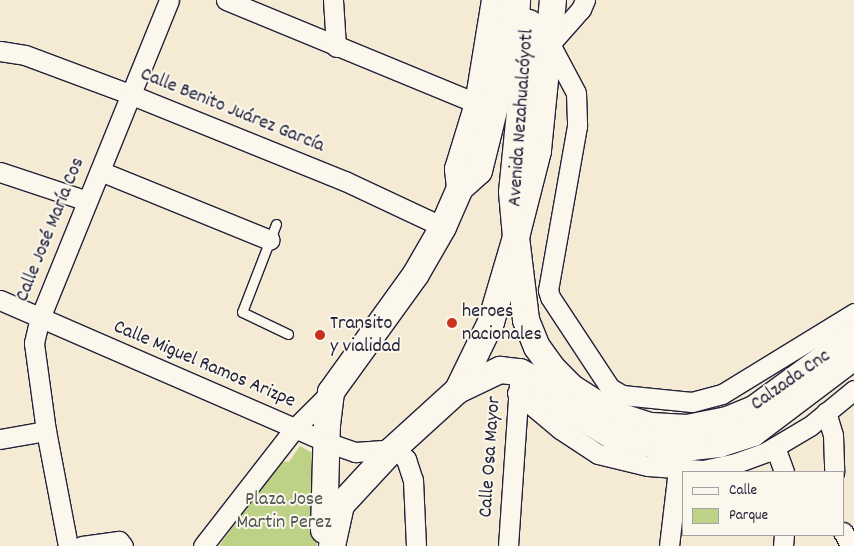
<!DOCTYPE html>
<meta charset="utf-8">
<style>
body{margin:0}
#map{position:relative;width:854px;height:546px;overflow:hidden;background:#f5ead4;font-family:Dekko,sans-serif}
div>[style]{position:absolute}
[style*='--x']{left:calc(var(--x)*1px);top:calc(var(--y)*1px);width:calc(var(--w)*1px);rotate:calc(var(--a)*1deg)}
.green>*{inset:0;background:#bdd287}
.roads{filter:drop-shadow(1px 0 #22223b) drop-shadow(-1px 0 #22223b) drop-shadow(0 1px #22223b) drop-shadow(0 -1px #22223b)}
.service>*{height:9px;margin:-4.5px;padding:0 4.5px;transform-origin:4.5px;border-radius:4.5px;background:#fbf7ec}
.minor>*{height:19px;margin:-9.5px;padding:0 9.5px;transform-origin:9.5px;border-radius:9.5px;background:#fbf7ec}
.secondary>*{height:26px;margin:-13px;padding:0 13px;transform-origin:13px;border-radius:13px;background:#fbf7ec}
.dots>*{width:14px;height:14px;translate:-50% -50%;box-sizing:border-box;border:2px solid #fbf7ec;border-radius:50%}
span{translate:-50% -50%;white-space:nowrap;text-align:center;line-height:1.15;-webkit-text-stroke:4px #fbf7ec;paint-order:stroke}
.street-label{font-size:20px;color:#22223b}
.poi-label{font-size:20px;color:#22223b}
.left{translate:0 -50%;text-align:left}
.park-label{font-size:20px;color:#505752}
.legend{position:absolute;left:682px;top:471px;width:162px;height:65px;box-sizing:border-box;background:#fbf7ec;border:1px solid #a4a2a5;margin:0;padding:6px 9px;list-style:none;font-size:15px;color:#22223b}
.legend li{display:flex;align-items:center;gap:10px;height:25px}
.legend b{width:25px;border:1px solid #a4a2a5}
</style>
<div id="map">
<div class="green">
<div style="clip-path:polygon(300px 446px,318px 456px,317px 546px,219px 546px,280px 461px,289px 462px)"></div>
</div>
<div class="roads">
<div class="service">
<div style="--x:276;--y:224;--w:94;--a:111.1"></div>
<div style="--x:242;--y:312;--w:51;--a:25.6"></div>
</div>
<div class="minor">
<div style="--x:226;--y:0;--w:273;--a:22.4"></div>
<div style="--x:333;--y:0;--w:47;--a:86.3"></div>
<div style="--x:585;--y:0;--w:10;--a:114"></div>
<div style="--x:581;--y:9;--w:47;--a:131.5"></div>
<div style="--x:550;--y:44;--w:55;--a:62"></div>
<div style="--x:576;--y:93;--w:33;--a:88"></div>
<div style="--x:577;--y:126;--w:167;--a:100"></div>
<div style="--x:548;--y:290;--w:7;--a:74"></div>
<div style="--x:550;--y:297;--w:109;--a:56.6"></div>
<div style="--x:610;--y:388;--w:14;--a:30"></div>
<div style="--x:622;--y:395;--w:70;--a:5.7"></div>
<div style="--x:692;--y:402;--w:31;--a:-15"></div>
<div style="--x:722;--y:394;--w:155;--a:-31.5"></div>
<div style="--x:0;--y:51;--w:25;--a:9"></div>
<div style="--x:25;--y:55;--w:114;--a:20.5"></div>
<div style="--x:132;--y:95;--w:230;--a:22"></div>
<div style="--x:345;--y:181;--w:108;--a:25.1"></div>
<div style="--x:100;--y:171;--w:183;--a:22.1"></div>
<div style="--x:0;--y:172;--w:92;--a:18.4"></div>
<div style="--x:0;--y:300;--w:359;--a:23.5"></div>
<div style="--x:329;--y:443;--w:28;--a:19"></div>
<div style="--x:355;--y:452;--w:39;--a:-4"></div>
<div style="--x:394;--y:449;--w:16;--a:40"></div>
<div style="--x:406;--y:459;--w:22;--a:72"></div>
<div style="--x:413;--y:480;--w:66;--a:87.4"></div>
<div style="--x:517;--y:393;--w:56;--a:39.9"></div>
<div style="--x:560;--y:429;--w:45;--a:33.3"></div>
<div style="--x:598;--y:454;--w:51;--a:13.5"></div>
<div style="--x:648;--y:466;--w:55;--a:4.2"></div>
<div style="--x:703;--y:470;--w:34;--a:-12"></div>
<div style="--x:736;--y:463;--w:32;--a:-20"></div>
<div style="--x:766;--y:452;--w:51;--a:-30.6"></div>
<div style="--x:810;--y:426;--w:57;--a:-39.3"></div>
<div style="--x:826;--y:412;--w:24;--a:73"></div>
<div style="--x:833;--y:435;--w:37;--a:88"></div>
<div style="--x:0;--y:439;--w:47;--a:-9.9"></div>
<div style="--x:775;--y:447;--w:27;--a:70"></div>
<div style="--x:843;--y:532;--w:16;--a:60"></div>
<div style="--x:68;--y:546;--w:117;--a:-100.8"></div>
<div style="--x:46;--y:431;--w:89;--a:-97.8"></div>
<div style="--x:34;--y:343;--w:26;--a:-77"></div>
<div style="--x:40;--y:318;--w:343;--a:-67.9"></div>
<div style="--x:82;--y:546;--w:37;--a:-8"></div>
<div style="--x:119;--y:541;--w:6;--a:51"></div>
<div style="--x:203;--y:546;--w:150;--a:-52.1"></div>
<div style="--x:295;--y:428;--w:51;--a:-45"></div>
<div style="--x:508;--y:546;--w:163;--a:-86.1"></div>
<div style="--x:669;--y:546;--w:78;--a:-83.3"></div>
<div style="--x:783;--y:546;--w:11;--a:-85"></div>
</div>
<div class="secondary">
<div style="--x:553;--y:0;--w:152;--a:95.7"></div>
<div style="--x:538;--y:151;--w:89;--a:104.3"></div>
<div style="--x:516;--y:237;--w:84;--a:83.1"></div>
<div style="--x:526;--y:320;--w:29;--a:68"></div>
<div style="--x:537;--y:347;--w:27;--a:54"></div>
<div style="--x:553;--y:369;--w:27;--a:45"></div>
<div style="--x:572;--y:388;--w:49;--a:32.4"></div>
<div style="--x:613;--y:414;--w:40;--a:18"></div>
<div style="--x:651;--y:426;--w:36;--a:3"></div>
<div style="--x:687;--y:428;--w:41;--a:-11.3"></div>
<div style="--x:727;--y:420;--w:29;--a:-22"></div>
<div style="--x:754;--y:409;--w:124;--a:-36.1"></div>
<div style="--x:460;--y:188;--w:19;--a:-96"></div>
<div style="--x:458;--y:169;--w:68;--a:-72.9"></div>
<div style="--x:478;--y:104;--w:105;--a:-80.7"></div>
<div style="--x:458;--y:390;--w:76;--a:-64.1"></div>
<div style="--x:491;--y:322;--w:89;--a:-73.6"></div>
<div style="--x:516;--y:237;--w:45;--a:-95.1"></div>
<div style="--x:512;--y:192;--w:170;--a:-84.3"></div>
<div style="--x:324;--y:530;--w:105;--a:-88.4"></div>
<div style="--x:327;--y:425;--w:33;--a:-83"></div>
<div style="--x:331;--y:392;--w:145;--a:-54.2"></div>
<div style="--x:416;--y:274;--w:54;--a:-60.1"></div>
<div style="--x:443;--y:227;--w:43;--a:-66.4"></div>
<div style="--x:460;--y:188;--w:25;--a:-42"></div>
<div style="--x:479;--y:171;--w:154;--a:-76.1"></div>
<div style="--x:516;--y:21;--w:21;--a:-87"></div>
<div style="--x:332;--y:546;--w:42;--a:-77.6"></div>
<div style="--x:341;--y:505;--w:74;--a:-47.2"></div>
<div style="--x:391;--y:451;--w:91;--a:-42.3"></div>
<div style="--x:458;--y:390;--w:47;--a:-25.5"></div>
<div style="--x:500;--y:370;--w:20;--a:6"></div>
<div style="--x:520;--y:372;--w:19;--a:28"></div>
<div style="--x:537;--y:381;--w:36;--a:44"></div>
<div style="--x:563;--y:406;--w:60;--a:31.3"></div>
<div style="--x:614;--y:437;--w:52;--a:11.1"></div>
<div style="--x:665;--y:447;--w:27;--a:0"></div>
<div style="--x:692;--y:447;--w:28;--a:-6"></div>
<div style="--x:720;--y:444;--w:35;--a:-18"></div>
<div style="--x:753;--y:433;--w:126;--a:-37"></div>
</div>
</div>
<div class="dots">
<div style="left:452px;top:323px;background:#c8321e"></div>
<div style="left:320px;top:335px;background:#c8321e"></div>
</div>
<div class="street-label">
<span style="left:232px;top:111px;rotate:22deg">Calle Benito Juárez García</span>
<span style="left:522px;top:118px;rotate:-86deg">Avenida Nezahualcóyotl</span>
<span style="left:51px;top:230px;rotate:-68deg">Calle José María Cos</span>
<span style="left:204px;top:365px;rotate:23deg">Calle Miguel Ramos Arizpe</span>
<span style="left:791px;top:381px;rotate:-35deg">Calzada Cnc</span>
<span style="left:491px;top:457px;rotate:-86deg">Calle Osa Mayor</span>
</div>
<div class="poi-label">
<span class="left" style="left:462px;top:324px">heroes<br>nacionales</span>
<span class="left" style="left:330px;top:336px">Transito<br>y vialidad</span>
</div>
<div class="park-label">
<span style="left:284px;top:512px">Plaza Jose<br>Martin Perez</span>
</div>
<ul class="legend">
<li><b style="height:6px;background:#fbf7ec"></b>Calle</li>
<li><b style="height:14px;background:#bdd287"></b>Parque</li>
</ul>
</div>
